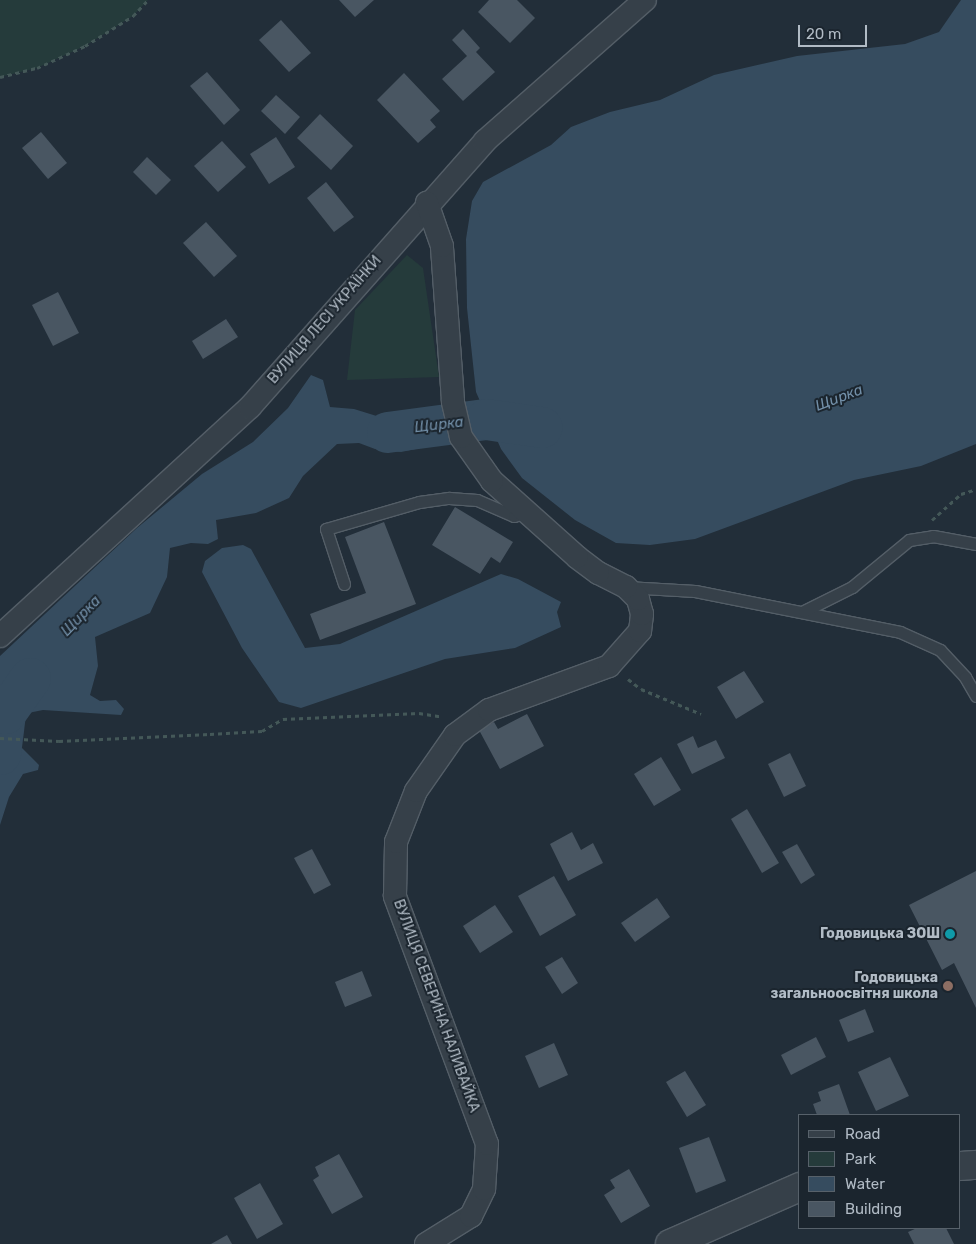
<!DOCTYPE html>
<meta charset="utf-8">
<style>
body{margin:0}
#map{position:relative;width:976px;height:1244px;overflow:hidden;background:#222e39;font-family:Rubik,sans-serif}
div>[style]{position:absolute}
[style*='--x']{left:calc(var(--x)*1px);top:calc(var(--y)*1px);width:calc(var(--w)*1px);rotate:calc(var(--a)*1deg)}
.green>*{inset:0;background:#253b3b}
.water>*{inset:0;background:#364c5f}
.river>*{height:41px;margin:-20.5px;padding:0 20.5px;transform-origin:20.5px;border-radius:20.5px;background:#364c5f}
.building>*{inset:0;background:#495662}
.path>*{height:3px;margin-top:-1.5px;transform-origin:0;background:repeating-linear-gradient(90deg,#445858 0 4px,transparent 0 8px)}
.roads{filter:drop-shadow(1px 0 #545e67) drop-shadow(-1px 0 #545e67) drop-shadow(0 1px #545e67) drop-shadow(0 -1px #545e67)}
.service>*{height:11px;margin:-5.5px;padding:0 5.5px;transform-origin:5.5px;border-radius:5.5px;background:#364049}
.minor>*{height:22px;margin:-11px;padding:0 11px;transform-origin:11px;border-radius:11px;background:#364049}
.tertiary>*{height:28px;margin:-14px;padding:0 14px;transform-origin:14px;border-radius:14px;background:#364049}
.dots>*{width:14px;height:14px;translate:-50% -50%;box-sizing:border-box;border:2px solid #1b252e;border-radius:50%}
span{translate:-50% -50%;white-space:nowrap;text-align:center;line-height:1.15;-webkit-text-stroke:4px #1b252e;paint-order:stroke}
.street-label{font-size:14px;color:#b1bbc5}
.poi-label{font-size:14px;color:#b1bbc5;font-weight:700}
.right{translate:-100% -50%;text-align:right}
.water-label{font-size:15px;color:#728fa8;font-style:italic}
.legend{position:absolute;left:798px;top:1114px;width:162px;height:115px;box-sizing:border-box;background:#1b252e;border:1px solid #57616a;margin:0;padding:6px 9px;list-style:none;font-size:15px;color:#b1bbc5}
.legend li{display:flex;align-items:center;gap:10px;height:25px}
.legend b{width:25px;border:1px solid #57616a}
.scale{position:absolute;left:798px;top:25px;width:69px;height:22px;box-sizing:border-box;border:2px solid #b1bbc5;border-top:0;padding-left:6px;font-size:15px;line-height:18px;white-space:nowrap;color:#b1bbc5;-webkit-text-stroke:4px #1b252e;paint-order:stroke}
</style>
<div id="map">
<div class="green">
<div style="clip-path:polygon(0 0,148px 0,133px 16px,85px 46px,37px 68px,0 77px)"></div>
<div style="clip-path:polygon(407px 255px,423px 268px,439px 377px,347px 380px,355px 310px)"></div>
</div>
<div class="water">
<div style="clip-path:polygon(961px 0,976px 0,976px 444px,921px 466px,854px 480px,695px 539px,650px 545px,616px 543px,575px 520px,522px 478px,501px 449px,476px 392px,467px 308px,466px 239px,472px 201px,483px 182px,551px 145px,571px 127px,610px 112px,660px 100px,714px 75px,797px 56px,905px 44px,939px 32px)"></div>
<div style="clip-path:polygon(311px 375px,323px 380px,330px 407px,354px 409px,396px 422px,427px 412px,443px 425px,429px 440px,416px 449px,401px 452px,375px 449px,359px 443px,337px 444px,303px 476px,289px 498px,256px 513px,216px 520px,218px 539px,208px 544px,191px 543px,170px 548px,167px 577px,150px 613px,95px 637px,98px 666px,90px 695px,100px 701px,116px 700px,124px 709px,121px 715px,43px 710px,23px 714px,0 726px,0 656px,137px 528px,202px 474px,253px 442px,288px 408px)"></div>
<div style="clip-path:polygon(243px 545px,251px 549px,305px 648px,340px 644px,501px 574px,518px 579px,561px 602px,557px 612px,561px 627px,515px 648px,445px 659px,301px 708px,279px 702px,242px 648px,202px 572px,205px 561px,222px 548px)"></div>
<div style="clip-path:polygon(3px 743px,22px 748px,39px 765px,38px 770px,23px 774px,9px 797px,0 825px,0 746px)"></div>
</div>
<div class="river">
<div style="--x:387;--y:432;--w:100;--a:-7.5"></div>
<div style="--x:486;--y:419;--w:56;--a:8.3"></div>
<div style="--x:0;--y:754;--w:41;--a:-83"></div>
<div style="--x:5;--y:713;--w:43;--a:-54.5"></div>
</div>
<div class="building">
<div style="clip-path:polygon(339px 0,374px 0,355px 17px)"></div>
<div style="clip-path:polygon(489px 0,517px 0,535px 18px,510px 43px,478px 12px)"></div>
<div style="clip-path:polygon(281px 20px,311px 53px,289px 72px,259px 40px)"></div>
<div style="clip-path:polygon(463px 29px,480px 48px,476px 52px,495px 72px,463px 101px,442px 79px,467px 56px,452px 40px)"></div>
<div style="clip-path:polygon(207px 72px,240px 110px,224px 125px,190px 86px)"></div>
<div style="clip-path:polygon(404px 73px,440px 111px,430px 120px,436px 127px,418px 143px,377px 100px)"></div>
<div style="clip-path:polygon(276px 95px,300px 117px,285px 134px,261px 111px)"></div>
<div style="clip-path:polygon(320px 114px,353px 146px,331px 170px,297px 138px)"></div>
<div style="clip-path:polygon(41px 132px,67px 163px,48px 179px,22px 148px)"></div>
<div style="clip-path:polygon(276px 137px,295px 167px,269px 184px,250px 154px)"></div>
<div style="clip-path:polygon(222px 141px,246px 167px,218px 192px,194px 166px)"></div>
<div style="clip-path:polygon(147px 157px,171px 180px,156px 195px,133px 172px)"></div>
<div style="clip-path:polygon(326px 182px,354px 217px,334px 232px,307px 198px)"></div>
<div style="clip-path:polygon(206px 222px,237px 256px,214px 277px,183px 243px)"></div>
<div style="clip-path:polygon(58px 292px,79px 333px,53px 346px,32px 305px)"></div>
<div style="clip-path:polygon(226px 319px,238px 337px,203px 359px,192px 341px)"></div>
<div style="clip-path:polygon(455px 507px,513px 542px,500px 563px,491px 557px,480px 574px,432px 545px)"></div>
<div style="clip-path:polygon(384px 522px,416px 604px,320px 640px,310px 614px,366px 593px,345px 537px)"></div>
<div style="clip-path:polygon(744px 671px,764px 702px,736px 719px,717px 687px)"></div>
<div style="clip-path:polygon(527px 714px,544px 746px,500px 769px,479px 730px,494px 722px,498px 729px)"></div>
<div style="clip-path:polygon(693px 736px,698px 748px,716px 740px,725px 758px,692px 774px,677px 744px)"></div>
<div style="clip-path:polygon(790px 753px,806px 786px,784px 797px,768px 764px)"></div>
<div style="clip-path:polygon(661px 757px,681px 790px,654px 806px,634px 774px)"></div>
<div style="clip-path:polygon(747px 809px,779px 863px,762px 873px,731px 819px)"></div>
<div style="clip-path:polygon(572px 832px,581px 850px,593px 843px,603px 863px,568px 881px,550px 844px)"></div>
<div style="clip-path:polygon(797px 844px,815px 875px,801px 884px,782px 852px)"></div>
<div style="clip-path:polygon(312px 849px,331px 885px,314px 894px,294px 858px)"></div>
<div style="clip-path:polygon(976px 871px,976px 1008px,954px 963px,942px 970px,909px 905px)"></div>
<div style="clip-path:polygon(554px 876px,576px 915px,540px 936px,518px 896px)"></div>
<div style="clip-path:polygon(657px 898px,670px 917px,635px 942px,621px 923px)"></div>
<div style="clip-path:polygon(495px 905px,513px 932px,480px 953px,463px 926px)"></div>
<div style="clip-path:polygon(562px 957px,578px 983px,562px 994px,545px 967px)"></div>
<div style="clip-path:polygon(362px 971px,372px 996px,345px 1007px,335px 982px)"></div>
<div style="clip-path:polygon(865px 1009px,874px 1032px,848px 1042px,839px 1020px)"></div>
<div style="clip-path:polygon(816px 1037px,826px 1057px,791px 1075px,781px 1055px)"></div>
<div style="clip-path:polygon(554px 1043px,568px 1075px,539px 1088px,525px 1056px)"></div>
<div style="clip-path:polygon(890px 1057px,909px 1096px,876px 1111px,858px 1072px)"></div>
<div style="clip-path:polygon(685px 1071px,706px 1105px,687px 1117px,666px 1082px)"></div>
<div style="clip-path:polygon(839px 1084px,850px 1115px,817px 1115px,813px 1104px,821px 1101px,818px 1092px)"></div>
<div style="clip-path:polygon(709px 1137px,726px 1181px,696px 1193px,679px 1148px)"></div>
<div style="clip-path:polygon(339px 1154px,363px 1197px,332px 1214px,313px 1180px,319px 1176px,315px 1167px)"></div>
<div style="clip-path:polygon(629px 1169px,650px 1206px,621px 1223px,604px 1195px,615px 1188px,610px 1180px)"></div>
<div style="clip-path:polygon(260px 1183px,283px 1224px,257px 1239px,234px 1198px)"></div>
<div style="clip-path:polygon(917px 1228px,946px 1228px,954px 1244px,914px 1244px,908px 1232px)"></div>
<div style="clip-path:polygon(227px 1235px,232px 1244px,211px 1244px)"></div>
</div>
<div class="path">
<div style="--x:0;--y:77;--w:38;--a:-14"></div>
<div style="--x:37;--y:68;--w:53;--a:-24.6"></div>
<div style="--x:85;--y:46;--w:57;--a:-32"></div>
<div style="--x:133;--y:16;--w:22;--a:-47"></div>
<div style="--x:932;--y:520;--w:39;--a:-42"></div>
<div style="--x:961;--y:494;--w:16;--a:-18"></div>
<div style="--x:628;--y:679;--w:16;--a:38"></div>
<div style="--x:641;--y:689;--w:65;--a:22.6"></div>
<div style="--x:0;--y:738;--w:59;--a:2.9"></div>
<div style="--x:59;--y:741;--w:151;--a:-2.7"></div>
<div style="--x:210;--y:734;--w:52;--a:-3.3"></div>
<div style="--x:262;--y:731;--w:24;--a:-30"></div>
<div style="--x:283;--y:719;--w:136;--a:-2.5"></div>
<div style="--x:419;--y:713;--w:24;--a:9"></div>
</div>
<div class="roads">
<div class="service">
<div style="--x:344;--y:584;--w:58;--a:-108.1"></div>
<div style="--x:326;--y:529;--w:97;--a:-16.2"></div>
<div style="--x:419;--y:502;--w:30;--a:-8"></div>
<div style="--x:449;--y:498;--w:28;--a:4"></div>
<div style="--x:477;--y:500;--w:40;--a:23.4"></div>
<div style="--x:514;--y:516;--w:13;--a:-18"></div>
<div style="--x:626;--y:587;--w:69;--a:3.3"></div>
<div style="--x:695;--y:591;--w:209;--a:11.3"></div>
<div style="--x:900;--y:632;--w:44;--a:24.2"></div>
<div style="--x:940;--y:650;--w:37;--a:47"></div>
<div style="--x:965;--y:677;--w:22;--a:60"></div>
<div style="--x:804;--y:611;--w:54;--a:-26.6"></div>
<div style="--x:852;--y:587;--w:74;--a:-39.5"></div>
<div style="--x:909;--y:540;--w:24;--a:-9"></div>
<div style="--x:933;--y:536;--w:44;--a:10.5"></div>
</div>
<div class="minor">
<div style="--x:0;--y:636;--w:339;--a:-42.5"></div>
<div style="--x:250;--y:407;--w:355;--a:-48.5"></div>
<div style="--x:485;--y:141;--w:213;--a:-41.4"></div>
<div style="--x:426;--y:1244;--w:53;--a:-31.9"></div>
<div style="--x:471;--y:1216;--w:30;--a:-64"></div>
<div style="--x:484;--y:1189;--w:45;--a:-86.2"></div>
<div style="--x:487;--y:1144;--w:265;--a:-110.4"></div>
<div style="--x:395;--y:896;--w:54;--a:-88.9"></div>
<div style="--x:396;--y:842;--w:55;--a:-68.6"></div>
<div style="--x:416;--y:791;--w:68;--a:-55.1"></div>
<div style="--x:455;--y:735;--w:42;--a:-36.3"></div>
<div style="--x:489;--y:710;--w:128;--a:-20.1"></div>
<div style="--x:609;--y:666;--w:47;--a:-48.5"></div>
<div style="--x:640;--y:631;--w:17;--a:-83"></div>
<div style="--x:642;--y:614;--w:16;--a:-105"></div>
<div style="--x:638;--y:599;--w:17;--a:-135"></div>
<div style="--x:626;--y:587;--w:31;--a:-153"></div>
<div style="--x:598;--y:573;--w:26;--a:-143"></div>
<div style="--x:577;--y:557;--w:114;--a:-138.2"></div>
<div style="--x:492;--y:481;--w:54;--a:-125.2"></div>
<div style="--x:461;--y:437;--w:37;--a:-103"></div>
<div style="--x:453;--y:401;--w:155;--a:-94.1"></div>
<div style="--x:442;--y:246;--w:46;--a:-109.2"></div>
</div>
<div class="tertiary">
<div style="--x:960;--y:1166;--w:16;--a:-4"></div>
<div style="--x:670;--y:1244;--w:142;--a:-23.7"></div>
</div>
</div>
<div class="dots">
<div style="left:950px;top:934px;background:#0f9aa8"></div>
<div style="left:948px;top:986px;background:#8d6e63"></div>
</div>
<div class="street-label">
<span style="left:325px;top:320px;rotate:-49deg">ВУЛИЦЯ ЛЕСІ УКРАЇНКИ</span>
<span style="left:436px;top:1006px;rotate:70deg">ВУЛИЦЯ СЕВЕРИНА НАЛИВАЙКА</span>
</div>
<div class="poi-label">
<span class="right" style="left:940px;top:934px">Годовицька ЗОШ</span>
<span class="right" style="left:938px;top:986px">Годовицька<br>загальноосвітня школа</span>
</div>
<div class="water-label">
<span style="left:839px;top:398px;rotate:-21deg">Щирка</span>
<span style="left:439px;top:425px;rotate:-7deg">Щирка</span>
<span style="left:81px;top:616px;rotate:-46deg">Щирка</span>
</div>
<ul class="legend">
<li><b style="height:6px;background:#364049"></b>Road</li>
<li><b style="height:14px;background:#253b3b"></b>Park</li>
<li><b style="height:14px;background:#364c5f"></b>Water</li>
<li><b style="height:14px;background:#495662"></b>Building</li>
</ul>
<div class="scale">20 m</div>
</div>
